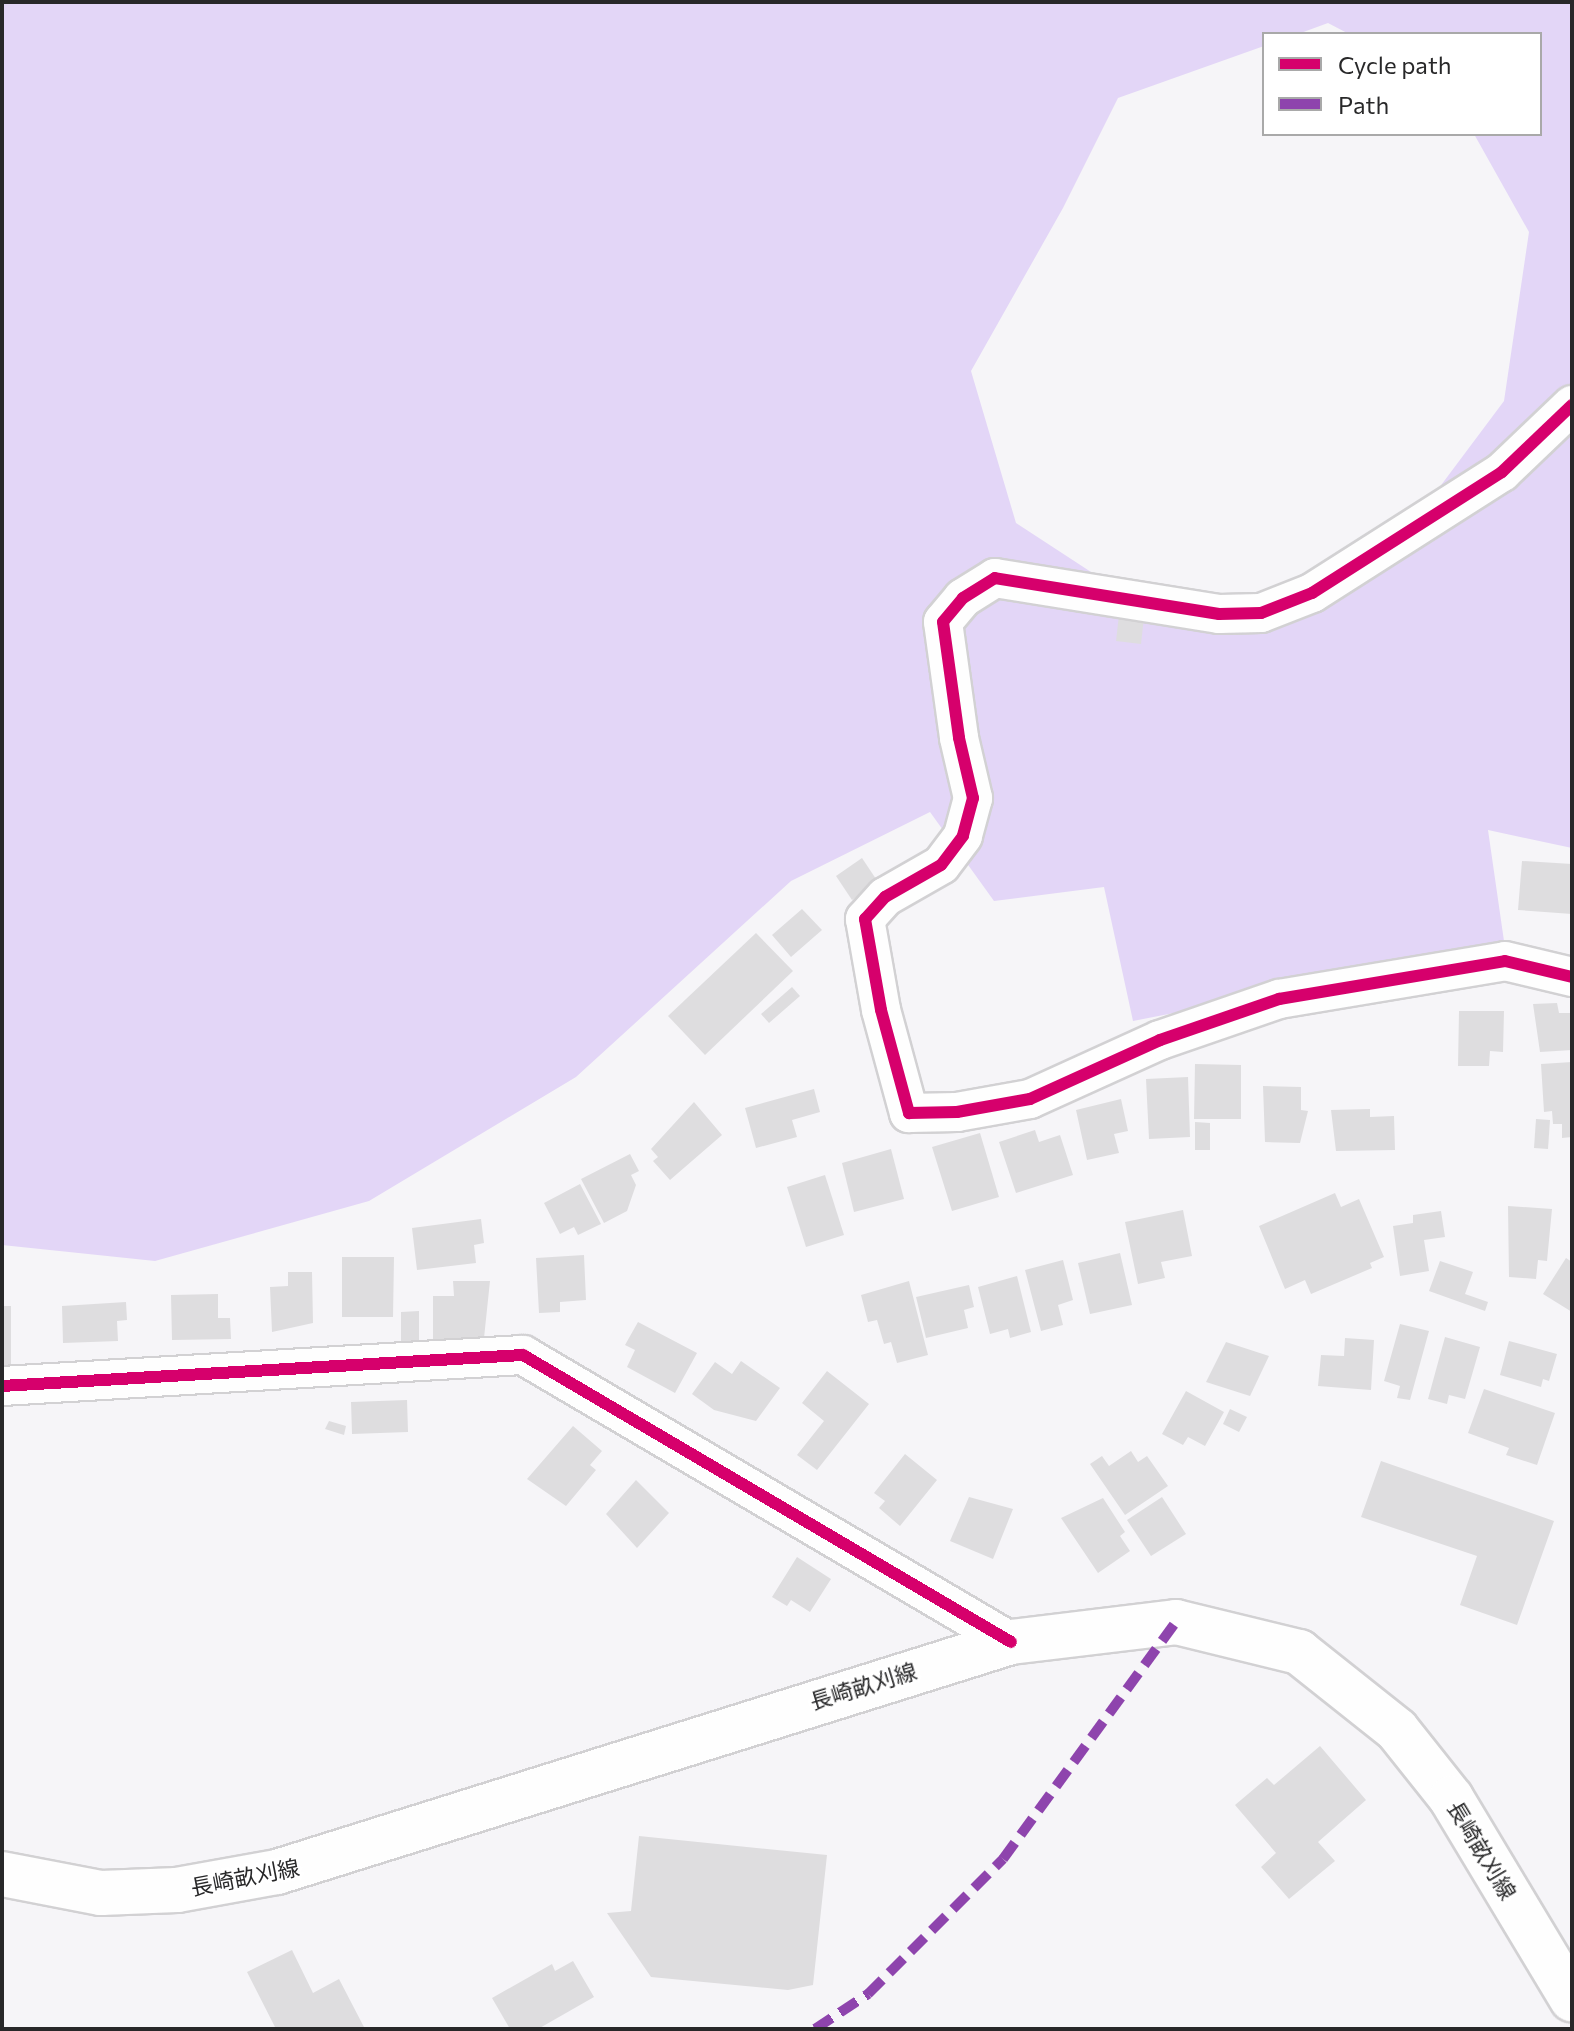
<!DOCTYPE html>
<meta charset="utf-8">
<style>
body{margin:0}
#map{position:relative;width:1574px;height:2031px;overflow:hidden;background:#f6f5f8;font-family:Commissioner,"Noto Sans JP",sans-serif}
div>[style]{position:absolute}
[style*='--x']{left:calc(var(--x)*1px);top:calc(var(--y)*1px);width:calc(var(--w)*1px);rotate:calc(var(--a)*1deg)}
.green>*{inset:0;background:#e3d6f7}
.building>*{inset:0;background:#dedddf}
.roads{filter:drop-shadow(2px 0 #d2d1d3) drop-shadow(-2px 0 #d2d1d3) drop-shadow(0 2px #d2d1d3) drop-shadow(0 -2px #d2d1d3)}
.minor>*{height:38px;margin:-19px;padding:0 19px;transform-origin:19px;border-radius:19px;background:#fefefe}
.major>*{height:44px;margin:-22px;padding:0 22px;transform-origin:22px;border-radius:22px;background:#fefefe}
.quiet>*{height:10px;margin-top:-5px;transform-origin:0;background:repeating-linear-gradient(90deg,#8e44ad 0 20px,transparent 0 30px)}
.cycleway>*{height:12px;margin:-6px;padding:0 6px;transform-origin:6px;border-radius:6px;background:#d6006c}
span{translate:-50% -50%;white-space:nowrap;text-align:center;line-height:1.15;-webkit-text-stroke:6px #fff;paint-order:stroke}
.street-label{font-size:22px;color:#282829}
.frame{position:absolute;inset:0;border:4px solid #282829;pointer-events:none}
.legend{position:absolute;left:1262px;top:32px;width:280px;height:104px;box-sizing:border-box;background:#fff;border:2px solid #a9a9a9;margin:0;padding:10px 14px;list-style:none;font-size:24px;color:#282829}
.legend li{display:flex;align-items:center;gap:16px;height:40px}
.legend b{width:40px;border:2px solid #a9a9a9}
</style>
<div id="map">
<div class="green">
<div style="clip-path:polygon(evenodd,2px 2px,1572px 2px,1572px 848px,1488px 830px,1505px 948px,1133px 1021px,1104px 887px,994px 901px,930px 812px,791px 881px,576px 1077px,369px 1201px,155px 1261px,2px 1245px,2px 2px,1328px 23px,1349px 34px,1540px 34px,1540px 134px,1474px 134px,1529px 232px,1504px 401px,1415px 520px,1317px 603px,1114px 587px,1016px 523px,971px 371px,1063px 208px,1118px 98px,1264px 46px,1264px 34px,1298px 34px,1328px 23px)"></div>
</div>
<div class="building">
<div style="clip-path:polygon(1119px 615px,1144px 617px,1141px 644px,1116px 641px)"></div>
<div style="clip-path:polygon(862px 858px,878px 882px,852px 900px,836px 876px)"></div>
<div style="clip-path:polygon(1522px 861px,1572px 864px,1572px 914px,1518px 910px)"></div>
<div style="clip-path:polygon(802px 909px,822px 930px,791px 957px,772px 935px)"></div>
<div style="clip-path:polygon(756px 933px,793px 971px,705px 1055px,668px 1016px)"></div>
<div style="clip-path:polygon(792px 987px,800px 996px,769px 1023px,761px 1014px)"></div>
<div style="clip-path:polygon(1557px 1003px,1559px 1013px,1572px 1013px,1572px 1050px,1540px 1052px,1533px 1004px)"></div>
<div style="clip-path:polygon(1459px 1011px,1504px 1011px,1503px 1052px,1490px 1051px,1489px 1066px,1458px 1066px)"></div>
<div style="clip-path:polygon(1572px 1062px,1572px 1137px,1562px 1138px,1562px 1124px,1553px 1124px,1552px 1111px,1544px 1112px,1541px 1064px)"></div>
<div style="clip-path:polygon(1195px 1064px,1241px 1065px,1241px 1119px,1194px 1119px)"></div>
<div style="clip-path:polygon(1188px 1077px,1190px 1137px,1149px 1139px,1146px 1079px)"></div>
<div style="clip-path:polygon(1263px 1086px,1301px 1087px,1301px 1110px,1308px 1111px,1300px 1143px,1265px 1142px)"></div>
<div style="clip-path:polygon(814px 1089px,820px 1112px,792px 1120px,797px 1137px,756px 1148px,745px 1108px)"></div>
<div style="clip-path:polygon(1121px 1099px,1128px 1131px,1114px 1134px,1119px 1153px,1087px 1160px,1076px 1110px)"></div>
<div style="clip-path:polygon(694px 1102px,722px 1135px,670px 1180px,653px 1161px,658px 1157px,651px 1149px)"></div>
<div style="clip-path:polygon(1370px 1109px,1370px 1117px,1394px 1116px,1395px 1150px,1336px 1151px,1331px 1110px)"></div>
<div style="clip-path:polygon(1536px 1119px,1550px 1120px,1548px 1149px,1534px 1148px)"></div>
<div style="clip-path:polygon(1195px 1122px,1210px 1123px,1210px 1150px,1195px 1150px)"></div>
<div style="clip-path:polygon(1035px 1130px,1039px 1142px,1060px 1135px,1073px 1175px,1016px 1193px,999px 1142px)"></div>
<div style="clip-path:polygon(980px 1133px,999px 1197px,952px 1211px,932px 1147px)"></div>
<div style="clip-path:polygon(891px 1149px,904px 1199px,854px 1212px,842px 1163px)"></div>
<div style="clip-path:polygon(630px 1154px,639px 1171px,631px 1175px,636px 1185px,627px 1211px,604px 1223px,581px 1179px)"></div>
<div style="clip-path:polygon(825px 1175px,844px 1235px,806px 1247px,787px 1187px)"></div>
<div style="clip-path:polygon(580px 1184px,601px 1224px,578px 1235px,574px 1227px,560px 1234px,544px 1203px)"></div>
<div style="clip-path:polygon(1335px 1193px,1341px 1207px,1359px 1199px,1384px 1257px,1370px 1263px,1372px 1268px,1311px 1294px,1305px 1280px,1285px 1289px,1259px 1226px)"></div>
<div style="clip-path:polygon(1508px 1206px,1552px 1209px,1547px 1261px,1538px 1260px,1536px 1279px,1509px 1277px)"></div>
<div style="clip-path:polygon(1183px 1210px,1192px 1256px,1161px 1262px,1165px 1278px,1138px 1284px,1125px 1222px)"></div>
<div style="clip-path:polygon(1441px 1211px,1445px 1237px,1424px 1240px,1429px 1271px,1400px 1276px,1393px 1226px,1413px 1223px,1413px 1215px)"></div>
<div style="clip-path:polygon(481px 1219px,484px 1243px,474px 1245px,476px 1263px,417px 1270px,412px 1228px)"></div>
<div style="clip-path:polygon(1120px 1253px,1132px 1305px,1090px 1314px,1078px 1263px)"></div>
<div style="clip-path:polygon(584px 1255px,586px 1300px,560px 1302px,560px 1312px,539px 1313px,536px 1258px)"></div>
<div style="clip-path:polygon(342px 1257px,394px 1257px,393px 1317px,342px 1317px)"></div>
<div style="clip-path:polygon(1566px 1258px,1572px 1262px,1572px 1312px,1543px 1294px)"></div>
<div style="clip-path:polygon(1063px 1260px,1073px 1300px,1058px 1305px,1063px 1325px,1041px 1331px,1025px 1270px)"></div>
<div style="clip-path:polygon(1440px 1261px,1473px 1272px,1465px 1294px,1488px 1302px,1485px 1311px,1429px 1291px)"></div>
<div style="clip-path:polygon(288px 1272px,312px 1272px,313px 1323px,272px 1332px,270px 1287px,288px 1286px)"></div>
<div style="clip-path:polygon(1017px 1276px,1031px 1332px,1010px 1338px,1008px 1329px,990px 1334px,978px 1287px)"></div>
<div style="clip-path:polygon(453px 1281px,490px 1281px,484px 1338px,465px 1338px,465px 1347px,433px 1347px,433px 1296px,454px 1296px)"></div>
<div style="clip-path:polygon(909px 1281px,928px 1355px,897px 1363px,891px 1342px,884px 1344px,877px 1320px,868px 1322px,861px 1295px)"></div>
<div style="clip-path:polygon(969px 1285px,974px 1307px,964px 1310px,968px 1328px,926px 1338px,916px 1297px)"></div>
<div style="clip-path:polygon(218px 1294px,218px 1318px,230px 1318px,231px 1339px,172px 1340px,171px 1295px)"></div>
<div style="clip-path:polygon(126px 1302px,127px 1320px,117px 1321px,118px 1341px,63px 1343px,62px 1306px)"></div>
<div style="clip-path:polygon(2px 1306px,11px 1306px,11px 1365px,2px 1365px)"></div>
<div style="clip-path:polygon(419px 1311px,419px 1345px,401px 1346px,401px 1312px)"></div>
<div style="clip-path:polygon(638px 1322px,697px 1353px,675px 1393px,627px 1367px,635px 1350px,625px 1345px)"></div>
<div style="clip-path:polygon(1400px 1324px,1429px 1331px,1410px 1400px,1397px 1398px,1400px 1386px,1384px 1381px)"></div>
<div style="clip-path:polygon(1445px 1337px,1480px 1347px,1465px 1399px,1449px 1395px,1447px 1404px,1428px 1399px)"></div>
<div style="clip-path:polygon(1345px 1338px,1374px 1340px,1371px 1390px,1318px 1386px,1321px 1355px,1344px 1356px)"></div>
<div style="clip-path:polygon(1509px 1341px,1557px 1354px,1549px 1381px,1543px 1379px,1541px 1387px,1500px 1375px)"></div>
<div style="clip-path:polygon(1226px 1342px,1269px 1356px,1250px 1396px,1206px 1382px)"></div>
<div style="clip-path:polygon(741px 1361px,780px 1388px,756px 1421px,714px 1410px,692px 1394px,715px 1362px,732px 1374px)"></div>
<div style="clip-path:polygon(827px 1371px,869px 1404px,817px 1470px,797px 1455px,824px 1421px,802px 1403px)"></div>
<div style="clip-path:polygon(1484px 1389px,1555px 1413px,1537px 1465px,1506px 1455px,1509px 1448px,1468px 1433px)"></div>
<div style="clip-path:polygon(1186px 1391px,1224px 1412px,1205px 1446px,1188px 1437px,1183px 1445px,1162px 1434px)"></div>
<div style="clip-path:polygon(407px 1400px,408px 1432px,352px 1434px,351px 1402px)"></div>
<div style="clip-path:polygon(1230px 1409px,1247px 1417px,1239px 1432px,1223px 1424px)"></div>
<div style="clip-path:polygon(329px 1421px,346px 1426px,344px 1435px,325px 1429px)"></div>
<div style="clip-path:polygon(573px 1426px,602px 1451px,590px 1465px,596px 1470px,566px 1506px,527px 1479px)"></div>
<div style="clip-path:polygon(1131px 1451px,1138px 1462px,1147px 1456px,1168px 1486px,1125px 1515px,1090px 1464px,1102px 1456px,1109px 1466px)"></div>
<div style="clip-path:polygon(905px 1454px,937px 1480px,900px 1526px,879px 1508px,885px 1501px,874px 1493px)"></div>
<div style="clip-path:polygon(1381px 1461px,1554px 1521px,1517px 1625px,1460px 1605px,1477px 1556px,1361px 1517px)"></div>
<div style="clip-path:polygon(636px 1480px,669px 1513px,637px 1548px,606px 1514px)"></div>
<div style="clip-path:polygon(969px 1497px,1013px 1509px,993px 1559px,950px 1541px)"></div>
<div style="clip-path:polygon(1162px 1497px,1186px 1534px,1151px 1556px,1127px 1520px)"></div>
<div style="clip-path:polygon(1103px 1498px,1125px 1532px,1120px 1536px,1130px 1551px,1098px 1573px,1061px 1518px)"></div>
<div style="clip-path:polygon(797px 1557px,831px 1579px,810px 1612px,791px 1600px,787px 1606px,772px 1597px)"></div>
<div style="clip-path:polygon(1320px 1746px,1366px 1800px,1318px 1842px,1335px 1861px,1289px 1899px,1261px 1867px,1276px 1853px,1235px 1805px,1267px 1778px,1274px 1785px)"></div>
<div style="clip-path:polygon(639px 1836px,827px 1855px,813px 1985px,788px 1990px,651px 1977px,607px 1913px,631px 1911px)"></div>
<div style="clip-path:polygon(292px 1950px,313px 1993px,339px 1979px,365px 2029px,276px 2029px,247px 1972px)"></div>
<div style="clip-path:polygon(573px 1961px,594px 1997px,538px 2029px,510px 2029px,492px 1998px,552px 1964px,555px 1971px)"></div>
</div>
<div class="roads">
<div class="minor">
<div style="--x:1572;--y:405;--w:97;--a:136.3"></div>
<div style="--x:1502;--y:472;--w:225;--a:147.5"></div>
<div style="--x:1312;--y:593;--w:55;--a:158.6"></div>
<div style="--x:1261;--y:613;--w:42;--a:178.6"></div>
<div style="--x:1219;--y:614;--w:227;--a:-170.9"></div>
<div style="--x:995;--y:578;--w:38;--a:148"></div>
<div style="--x:963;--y:598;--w:31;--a:130"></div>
<div style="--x:943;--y:622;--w:117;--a:82.1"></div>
<div style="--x:959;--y:738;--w:62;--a:76.9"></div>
<div style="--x:973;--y:798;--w:39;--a:105"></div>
<div style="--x:963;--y:836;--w:36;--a:127"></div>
<div style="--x:941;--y:865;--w:64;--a:150.3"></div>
<div style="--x:885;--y:897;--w:30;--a:132"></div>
<div style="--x:865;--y:919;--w:92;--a:80"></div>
<div style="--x:881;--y:1010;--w:107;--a:74.8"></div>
<div style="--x:909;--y:1113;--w:48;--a:-1.2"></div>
<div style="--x:957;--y:1112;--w:74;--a:-10.1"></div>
<div style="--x:1030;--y:1099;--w:143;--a:-24.4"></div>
<div style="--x:1160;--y:1040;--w:126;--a:-19"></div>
<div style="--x:1279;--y:999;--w:229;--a:-9.5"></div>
<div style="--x:1505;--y:961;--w:69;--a:13.4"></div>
<div style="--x:2;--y:1386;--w:522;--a:-3.41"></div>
<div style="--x:523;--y:1355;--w:566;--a:30.46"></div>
</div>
<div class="major">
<div style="--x:2;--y:1874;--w:101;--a:10.9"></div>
<div style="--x:101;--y:1893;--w:76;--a:-2.3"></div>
<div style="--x:177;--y:1890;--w:102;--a:-10.2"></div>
<div style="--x:277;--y:1872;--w:769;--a:-17.4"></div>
<div style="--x:1011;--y:1642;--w:166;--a:-6.9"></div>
<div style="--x:1176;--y:1622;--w:127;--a:13.7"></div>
<div style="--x:1299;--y:1652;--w:125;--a:38.5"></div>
<div style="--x:1397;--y:1730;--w:87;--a:51.5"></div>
<div style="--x:1451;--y:1798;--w:235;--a:59"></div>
</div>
</div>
<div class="quiet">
<div style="--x:815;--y:2029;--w:64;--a:-33.4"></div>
<div style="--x:868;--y:1994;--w:191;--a:-45"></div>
<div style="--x:1003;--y:1859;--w:293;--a:-53.9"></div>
</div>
<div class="cycleway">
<div style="--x:1572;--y:405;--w:97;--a:136.3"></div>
<div style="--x:1502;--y:472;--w:225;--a:147.5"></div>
<div style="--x:1312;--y:593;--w:55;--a:158.6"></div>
<div style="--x:1261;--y:613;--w:42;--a:178.6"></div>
<div style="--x:1219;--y:614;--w:227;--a:-170.9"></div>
<div style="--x:995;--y:578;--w:38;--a:148"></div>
<div style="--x:963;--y:598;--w:31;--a:130"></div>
<div style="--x:943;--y:622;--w:117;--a:82.1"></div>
<div style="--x:959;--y:738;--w:62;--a:76.9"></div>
<div style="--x:973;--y:798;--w:39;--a:105"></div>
<div style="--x:963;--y:836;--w:36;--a:127"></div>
<div style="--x:941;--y:865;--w:64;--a:150.3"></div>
<div style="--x:885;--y:897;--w:30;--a:132"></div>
<div style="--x:865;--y:919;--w:92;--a:80"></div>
<div style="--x:881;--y:1010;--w:107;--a:74.8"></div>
<div style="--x:909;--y:1113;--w:48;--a:-1.2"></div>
<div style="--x:957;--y:1112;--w:74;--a:-10.1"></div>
<div style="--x:1030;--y:1099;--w:143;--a:-24.4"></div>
<div style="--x:1160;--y:1040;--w:126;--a:-19"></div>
<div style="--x:1279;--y:999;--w:229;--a:-9.5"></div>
<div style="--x:1505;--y:961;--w:69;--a:13.4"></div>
<div style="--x:2;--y:1386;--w:522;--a:-3.41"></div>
<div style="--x:523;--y:1355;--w:566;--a:30.46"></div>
</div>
<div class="street-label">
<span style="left:863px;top:1686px;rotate:-17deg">長崎畝刈線</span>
<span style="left:1482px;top:1850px;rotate:59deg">長崎畝刈線</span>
<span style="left:245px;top:1877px;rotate:-11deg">長崎畝刈線</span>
</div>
<div class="frame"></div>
<ul class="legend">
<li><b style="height:10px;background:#d6006c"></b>Cycle path</li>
<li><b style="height:10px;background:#8e44ad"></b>Path</li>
</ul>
</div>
